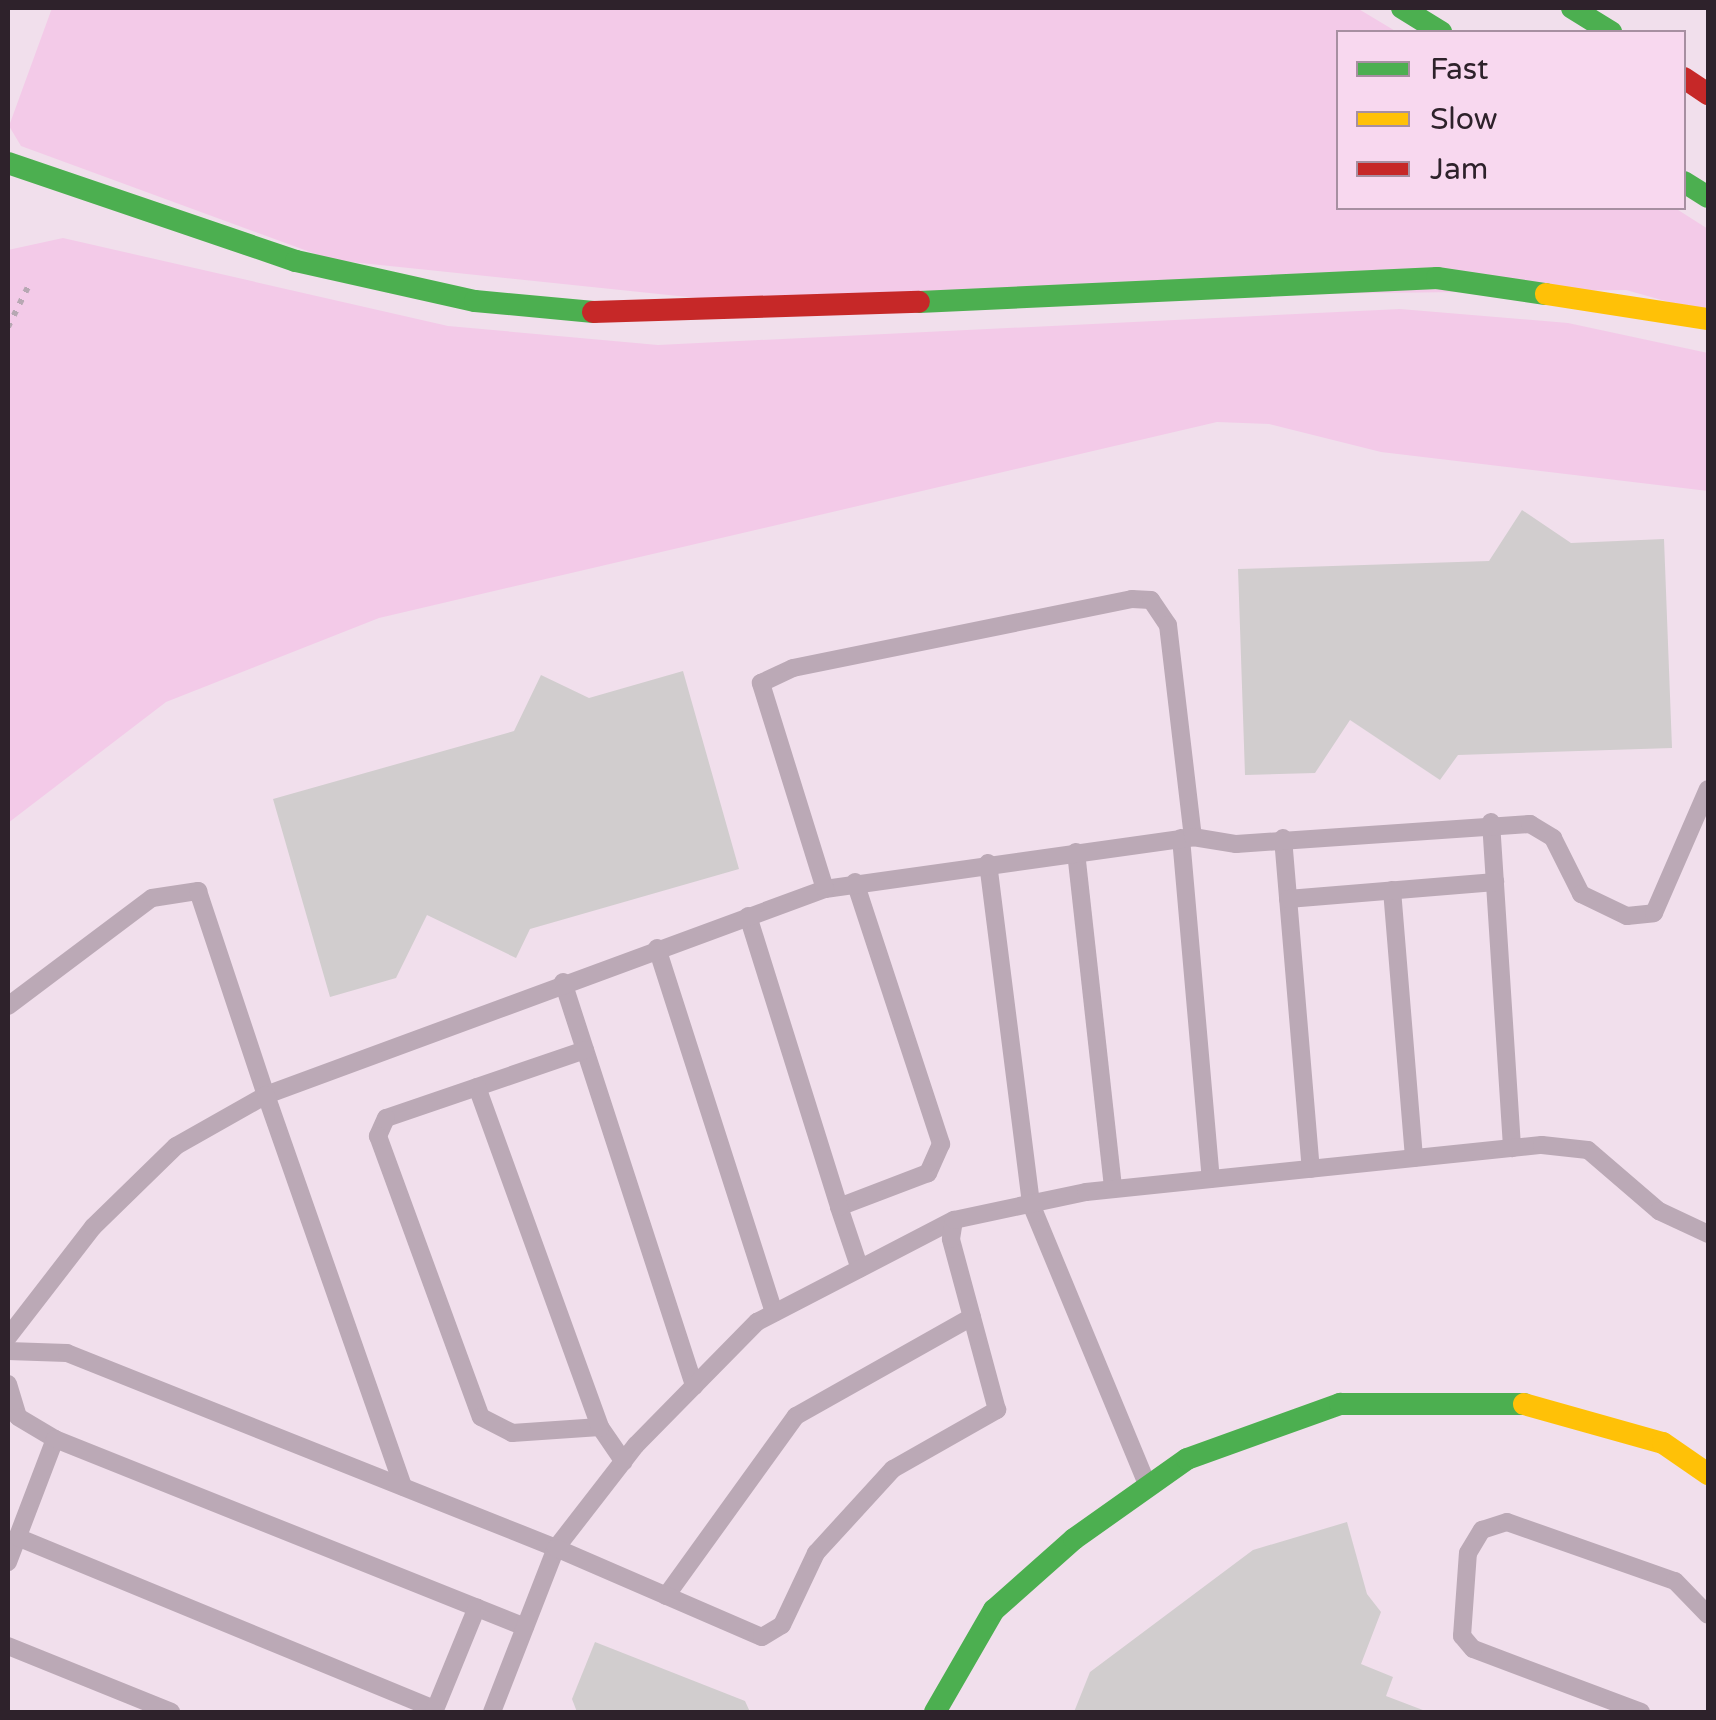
<!DOCTYPE html>
<style>
body{margin:0}
#map{position:relative;width:1716px;height:1720px;overflow:hidden;background:#f1dfec;font-family:"Varela Round",sans-serif}
div>[style]{position:absolute}
[style*='--x']{left:calc(var(--x)*1px);top:calc(var(--y)*1px);width:calc(var(--w)*1px);rotate:calc(var(--a)*1deg)}
.green>*{inset:0;background:#f3cae8}
.building>*{inset:0;background:#d1cdce}
.path>*{height:6px;margin-top:-3px;transform-origin:0;background:repeating-linear-gradient(90deg,#b7a8b3 0 5px,transparent 0 13px)}
.lane>*{height:18px;margin:-9px;padding:0 9px;transform-origin:9px;border-radius:9px;background:#bba9b6}
.fast>*{height:22px;margin:-11px;padding:0 11px;transform-origin:11px;border-radius:11px;background:#4caf50}
.slow>*{height:22px;margin:-11px;padding:0 11px;transform-origin:11px;border-radius:11px;background:#ffc107}
.jam>*{height:22px;margin:-11px;padding:0 11px;transform-origin:11px;border-radius:11px;background:#c62828}
span{translate:-50% -50%;white-space:nowrap;text-align:center;line-height:1.15;-webkit-text-stroke:10px #f8d8ef;paint-order:stroke}
.frame{position:absolute;inset:0;border:10px solid #2e222b;pointer-events:none}
.legend{position:absolute;left:1336px;top:30px;width:350px;height:180px;box-sizing:border-box;background:#f8d8ef;border:2px solid #a78fa1;margin:0;padding:12px 18px;list-style:none;font-size:30px;color:#2e222b}
.legend li{display:flex;align-items:center;gap:20px;height:50px}
.legend b{width:50px;border:2px solid #a78fa1}
</style>
<div id="map">
<div class="green">
<div style="clip-path:polygon(52px 8px,1357px 8px,1397px 32px,1338px 32px,1338px 208px,1675px 208px,1708px 229px,1708px 313px,1626px 290px,726px 301px,332px 260px,21px 146px,9px 126px)"></div>
<div style="clip-path:polygon(63px 238px,448px 326px,658px 345px,1400px 309px,1568px 323px,1708px 353px,1708px 491px,1381px 452px,1269px 424px,1217px 422px,379px 618px,166px 702px,8px 823px,8px 250px)"></div>
</div>
<div class="building">
<div style="clip-path:polygon(1522px 510px,1571px 543px,1664px 539px,1672px 748px,1458px 755px,1440px 780px,1350px 720px,1315px 773px,1245px 775px,1238px 569px,1489px 561px)"></div>
<div style="clip-path:polygon(683px 671px,739px 869px,530px 929px,516px 958px,427px 915px,396px 978px,330px 997px,273px 799px,514px 731px,541px 675px,589px 698px)"></div>
<div style="clip-path:polygon(1347px 1522px,1367px 1594px,1381px 1612px,1361px 1664px,1393px 1677px,1386px 1696px,1428px 1712px,1074px 1712px,1090px 1672px,1253px 1550px)"></div>
<div style="clip-path:polygon(595px 1642px,745px 1701px,750px 1712px,577px 1712px,572px 1699px)"></div>
</div>
<div class="path">
<div style="--x:8;--y:327;--w:49;--a:-63.4"></div>
</div>
<div class="lane">
<div style="--x:1491;--y:822;--w:327;--a:86.3"></div>
<div style="--x:1181;--y:838;--w:342;--a:85"></div>
<div style="--x:1283;--y:838;--w:332;--a:85.2"></div>
<div style="--x:1076;--y:852;--w:339;--a:83.7"></div>
<div style="--x:988;--y:863;--w:344;--a:82.8"></div>
<div style="--x:1031;--y:1204;--w:301;--a:67.5"></div>
<div style="--x:855;--y:882;--w:276;--a:71.8"></div>
<div style="--x:941;--y:1144;--w:32;--a:114"></div>
<div style="--x:928;--y:1173;--w:95;--a:159.1"></div>
<div style="--x:839;--y:1207;--w:65;--a:71.3"></div>
<div style="--x:825;--y:889;--w:372;--a:-8"></div>
<div style="--x:1392;--y:890;--w:269;--a:85.3"></div>
<div style="--x:1288;--y:899;--w:208;--a:-4.7"></div>
<div style="--x:748;--y:916;--w:305;--a:72.6"></div>
<div style="--x:657;--y:948;--w:383;--a:72.2"></div>
<div style="--x:563;--y:982;--w:425;--a:72"></div>
<div style="--x:8;--y:1006;--w:180;--a:-36.9"></div>
<div style="--x:152;--y:898;--w:47;--a:-8.7"></div>
<div style="--x:198;--y:891;--w:215;--a:71.6"></div>
<div style="--x:266;--y:1095;--w:596;--a:-20.23"></div>
<div style="--x:825;--y:889;--w:216;--a:-107.3"></div>
<div style="--x:761;--y:683;--w:35;--a:-25"></div>
<div style="--x:793;--y:668;--w:346;--a:-11.5"></div>
<div style="--x:1132;--y:599;--w:19;--a:3"></div>
<div style="--x:1151;--y:600;--w:30;--a:56"></div>
<div style="--x:1168;--y:625;--w:213;--a:83.3"></div>
<div style="--x:1193;--y:837;--w:44;--a:9.2"></div>
<div style="--x:1236;--y:844;--w:295;--a:-3.9"></div>
<div style="--x:1530;--y:824;--w:27;--a:31"></div>
<div style="--x:1553;--y:838;--w:63;--a:63.4"></div>
<div style="--x:1581;--y:894;--w:51;--a:25.6"></div>
<div style="--x:1627;--y:916;--w:27;--a:-6"></div>
<div style="--x:1654;--y:913;--w:135;--a:-66.5"></div>
<div style="--x:585;--y:1050;--w:210;--a:161.1"></div>
<div style="--x:386;--y:1118;--w:20;--a:114"></div>
<div style="--x:378;--y:1136;--w:299;--a:69.9"></div>
<div style="--x:481;--y:1417;--w:35;--a:27"></div>
<div style="--x:512;--y:1433;--w:88;--a:-3.9"></div>
<div style="--x:600;--y:1427;--w:42;--a:55.6"></div>
<div style="--x:477;--y:1087;--w:362;--a:70.1"></div>
<div style="--x:8;--y:1337;--w:139;--a:-52.3"></div>
<div style="--x:93;--y:1227;--w:116;--a:-44.3"></div>
<div style="--x:176;--y:1146;--w:103;--a:-29.5"></div>
<div style="--x:266;--y:1095;--w:415;--a:70.7"></div>
<div style="--x:8;--y:1351;--w:59;--a:1.9"></div>
<div style="--x:67;--y:1353;--w:526;--a:21.74"></div>
<div style="--x:556;--y:1548;--w:130;--a:-52.2"></div>
<div style="--x:636;--y:1445;--w:173;--a:-45.5"></div>
<div style="--x:757;--y:1322;--w:222;--a:-27.4"></div>
<div style="--x:8;--y:1384;--w:34;--a:73"></div>
<div style="--x:18;--y:1417;--w:43;--a:30.7"></div>
<div style="--x:55;--y:1439;--w:132;--a:110.9"></div>
<div style="--x:55;--y:1439;--w:506;--a:21.8"></div>
<div style="--x:17;--y:1537;--w:452;--a:22.4"></div>
<div style="--x:666;--y:1596;--w:222;--a:-54.2"></div>
<div style="--x:796;--y:1416;--w:202;--a:-29.4"></div>
<div style="--x:8;--y:1646;--w:176;--a:22"></div>
<div style="--x:434;--y:1712;--w:113;--a:-67.7"></div>
<div style="--x:492;--y:1712;--w:176;--a:-68.7"></div>
<div style="--x:556;--y:1548;--w:224;--a:23.4"></div>
<div style="--x:762;--y:1637;--w:23;--a:-31"></div>
<div style="--x:782;--y:1625;--w:80;--a:-64.7"></div>
<div style="--x:816;--y:1553;--w:114;--a:-47.5"></div>
<div style="--x:893;--y:1469;--w:120;--a:-29.6"></div>
<div style="--x:997;--y:1410;--w:177;--a:-105.1"></div>
<div style="--x:951;--y:1239;--w:19;--a:-81"></div>
<div style="--x:954;--y:1220;--w:135;--a:-12"></div>
<div style="--x:1086;--y:1192;--w:458;--a:-5.9"></div>
<div style="--x:1542;--y:1145;--w:46;--a:6.2"></div>
<div style="--x:1588;--y:1150;--w:94;--a:40.7"></div>
<div style="--x:1659;--y:1211;--w:54;--a:25.1"></div>
<div style="--x:1641;--y:1712;--w:179;--a:-159.4"></div>
<div style="--x:1473;--y:1649;--w:17;--a:-130"></div>
<div style="--x:1462;--y:1636;--w:83;--a:-85.9"></div>
<div style="--x:1468;--y:1553;--w:27;--a:-59"></div>
<div style="--x:1482;--y:1530;--w:26;--a:-18"></div>
<div style="--x:1507;--y:1522;--w:178;--a:19.4"></div>
<div style="--x:1675;--y:1581;--w:47;--a:45.9"></div>
</div>
<div class="fast">
<div style="--x:1402;--y:8;--w:46;--a:31.6"></div>
<div style="--x:1572;--y:8;--w:46;--a:31.6"></div>
<div style="--x:8;--y:163;--w:304;--a:18.8"></div>
<div style="--x:296;--y:261;--w:183;--a:12.6"></div>
<div style="--x:475;--y:301;--w:119;--a:5.3"></div>
<div style="--x:1684;--y:182;--w:28;--a:32"></div>
<div style="--x:919;--y:302;--w:519;--a:-2.65"></div>
<div style="--x:1437;--y:278;--w:110;--a:8.4"></div>
<div style="--x:935;--y:1712;--w:118;--a:-60"></div>
<div style="--x:994;--y:1610;--w:107;--a:-41.6"></div>
<div style="--x:1074;--y:1539;--w:138;--a:-35.3"></div>
<div style="--x:1187;--y:1459;--w:163;--a:-19.8"></div>
<div style="--x:1340;--y:1404;--w:184;--a:0"></div>
</div>
<div class="slow">
<div style="--x:1546;--y:294;--w:164;--a:8.8"></div>
<div style="--x:1524;--y:1404;--w:144;--a:15.7"></div>
<div style="--x:1663;--y:1443;--w:55;--a:34.6"></div>
</div>
<div class="jam">
<div style="--x:1684;--y:78;--w:29;--a:34"></div>
<div style="--x:593;--y:312;--w:326;--a:-1.8"></div>
</div>
<div class="frame"></div>
<ul class="legend">
<li><b style="height:12px;background:#4caf50"></b>Fast</li>
<li><b style="height:12px;background:#ffc107"></b>Slow</li>
<li><b style="height:12px;background:#c62828"></b>Jam</li>
</ul>
</div>
